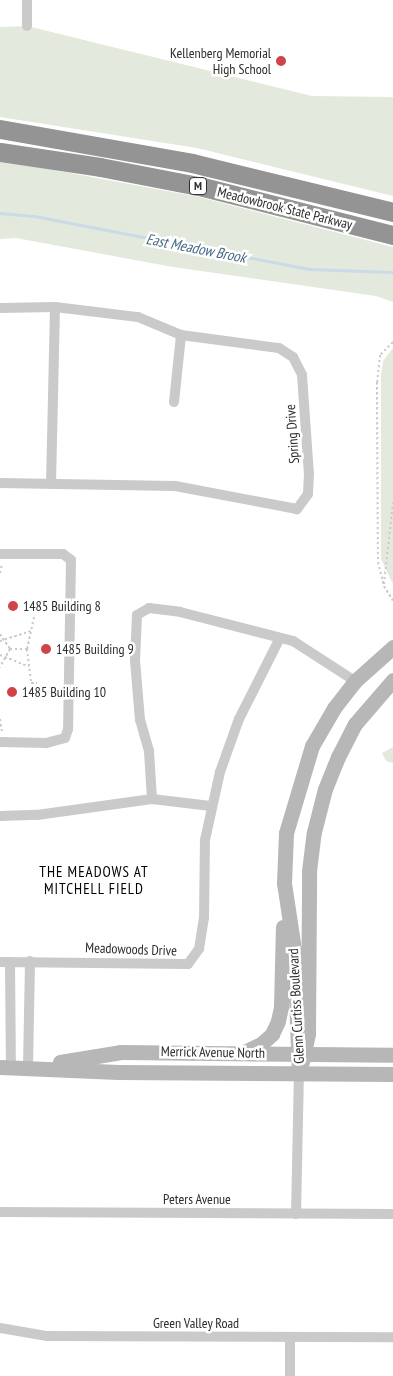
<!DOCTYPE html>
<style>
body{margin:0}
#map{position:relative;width:393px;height:1376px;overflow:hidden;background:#fff;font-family:"PT Sans Narrow",sans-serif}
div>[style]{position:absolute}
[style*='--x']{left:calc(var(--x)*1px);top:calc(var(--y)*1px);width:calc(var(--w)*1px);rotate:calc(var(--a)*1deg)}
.green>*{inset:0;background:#e3e9dc}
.stream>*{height:3px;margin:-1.5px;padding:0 1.5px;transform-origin:1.5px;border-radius:1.5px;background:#cadbe7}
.path>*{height:2px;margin-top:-1px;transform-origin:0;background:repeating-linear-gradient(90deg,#cacaca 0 2.5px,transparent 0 5px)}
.street>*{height:10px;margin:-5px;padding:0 5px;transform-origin:5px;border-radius:5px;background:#cacaca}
.secondary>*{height:15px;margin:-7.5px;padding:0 7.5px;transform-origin:7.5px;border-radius:7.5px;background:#b7b7b7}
.highway>*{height:19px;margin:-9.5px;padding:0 9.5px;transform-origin:9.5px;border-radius:9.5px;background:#949494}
.dots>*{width:14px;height:14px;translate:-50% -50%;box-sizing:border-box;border:2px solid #fff;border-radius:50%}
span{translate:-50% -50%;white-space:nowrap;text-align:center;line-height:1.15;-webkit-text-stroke:5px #fff;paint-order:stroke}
.shield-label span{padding:1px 4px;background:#fff;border:1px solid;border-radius:4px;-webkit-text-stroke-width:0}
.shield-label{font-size:12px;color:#2d2d2d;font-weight:700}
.poi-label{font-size:14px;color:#2d2d2d}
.right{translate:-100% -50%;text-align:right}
.left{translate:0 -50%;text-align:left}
.street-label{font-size:14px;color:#2d2d2d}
.water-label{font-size:15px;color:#456a85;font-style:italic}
.neighbourhood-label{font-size:15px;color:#000;letter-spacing:1px}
</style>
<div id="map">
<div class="green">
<div style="clip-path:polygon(27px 26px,312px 96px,393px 97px,393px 196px,197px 148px,0 117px,0 27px)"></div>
<div style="clip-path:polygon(0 160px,199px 197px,393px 247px,393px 302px,376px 296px,173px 267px,16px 238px,0 239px)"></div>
<div style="clip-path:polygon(393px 348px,393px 584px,381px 559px,381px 376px,383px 361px)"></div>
<div style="clip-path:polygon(393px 747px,393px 763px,386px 761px,382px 753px)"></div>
</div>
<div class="stream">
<div style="--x:0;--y:213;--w:34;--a:5"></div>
<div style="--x:34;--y:216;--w:280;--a:10.9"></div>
<div style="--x:309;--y:269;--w:84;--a:2"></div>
</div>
<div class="path">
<div style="--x:393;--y:342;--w:18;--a:135"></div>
<div style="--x:380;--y:355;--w:27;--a:96"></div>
<div style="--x:377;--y:382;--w:180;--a:89.7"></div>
<div style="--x:378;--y:562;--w:25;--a:76"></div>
<div style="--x:384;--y:586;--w:17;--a:59"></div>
<div style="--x:0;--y:573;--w:9;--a:-77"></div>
<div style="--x:384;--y:584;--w:82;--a:-83.7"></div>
<div style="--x:34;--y:617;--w:33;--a:102"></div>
<div style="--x:27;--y:649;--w:34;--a:83"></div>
<div style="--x:31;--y:683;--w:6;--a:0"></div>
<div style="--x:0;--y:634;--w:18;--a:56"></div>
<div style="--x:10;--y:649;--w:21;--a:119"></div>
<div style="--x:0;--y:641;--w:32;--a:-18"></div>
<div style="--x:10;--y:649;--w:17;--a:0"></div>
<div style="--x:0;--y:655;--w:31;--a:22"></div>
<div style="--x:0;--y:719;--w:13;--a:81"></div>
</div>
<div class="street">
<div style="--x:27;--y:0;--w:26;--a:90"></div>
<div style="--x:0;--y:308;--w:55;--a:-1"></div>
<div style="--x:55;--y:307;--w:84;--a:6.9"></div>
<div style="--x:138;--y:317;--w:47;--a:22.7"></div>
<div style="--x:181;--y:335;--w:99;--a:7.6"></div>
<div style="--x:279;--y:348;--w:17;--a:33"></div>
<div style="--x:293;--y:357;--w:20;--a:63"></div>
<div style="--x:302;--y:375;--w:99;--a:86"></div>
<div style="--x:309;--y:474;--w:20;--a:93"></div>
<div style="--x:308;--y:494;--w:19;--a:126"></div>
<div style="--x:297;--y:509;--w:124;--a:-169.3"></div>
<div style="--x:175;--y:486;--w:175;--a:-179"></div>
<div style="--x:174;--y:402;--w:67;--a:-84"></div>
<div style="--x:51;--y:484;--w:177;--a:-88.7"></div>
<div style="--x:0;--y:554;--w:63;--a:0"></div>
<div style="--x:63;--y:554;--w:10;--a:37"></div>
<div style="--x:71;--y:560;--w:169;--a:91"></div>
<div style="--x:68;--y:729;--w:9;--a:108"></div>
<div style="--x:65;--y:738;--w:20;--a:165"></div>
<div style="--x:46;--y:743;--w:46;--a:-178.8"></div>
<div style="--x:152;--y:799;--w:59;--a:6.8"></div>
<div style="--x:0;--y:816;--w:37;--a:-2"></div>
<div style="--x:37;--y:815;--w:116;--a:-7.9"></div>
<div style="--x:152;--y:799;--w:48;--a:-93.6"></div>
<div style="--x:149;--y:751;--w:32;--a:-106"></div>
<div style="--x:140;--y:720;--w:59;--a:-94.8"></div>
<div style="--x:135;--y:661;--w:46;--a:-87.5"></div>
<div style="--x:137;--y:615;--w:14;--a:-30"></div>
<div style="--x:149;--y:608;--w:31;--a:7"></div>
<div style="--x:180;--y:612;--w:117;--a:14.4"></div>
<div style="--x:293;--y:641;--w:74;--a:32.8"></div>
<div style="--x:0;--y:962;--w:188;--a:0.6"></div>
<div style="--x:188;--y:964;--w:19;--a:-54"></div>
<div style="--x:199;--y:949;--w:31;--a:-81"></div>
<div style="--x:204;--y:918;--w:78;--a:-89.3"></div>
<div style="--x:205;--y:840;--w:70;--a:-77.6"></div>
<div style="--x:220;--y:772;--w:56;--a:-70.3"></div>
<div style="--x:239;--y:719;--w:91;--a:-63.2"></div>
<div style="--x:10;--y:962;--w:105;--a:89.5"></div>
<div style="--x:28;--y:1067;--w:106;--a:-88.9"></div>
<div style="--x:0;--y:1212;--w:393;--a:0.3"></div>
<div style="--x:296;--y:1214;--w:141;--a:-88.8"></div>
<div style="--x:0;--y:1328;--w:48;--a:9.7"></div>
<div style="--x:47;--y:1336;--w:346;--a:0.2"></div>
<div style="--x:290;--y:1376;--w:39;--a:-90"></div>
</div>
<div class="secondary">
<div style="--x:244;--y:1052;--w:19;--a:-25"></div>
<div style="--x:261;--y:1044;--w:15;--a:-42"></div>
<div style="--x:272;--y:1034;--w:14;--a:-65"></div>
<div style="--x:278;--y:1021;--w:14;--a:-78"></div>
<div style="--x:281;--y:1007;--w:80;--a:-88.6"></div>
<div style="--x:60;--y:1062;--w:62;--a:-9.3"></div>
<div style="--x:121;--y:1052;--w:272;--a:0.6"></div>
<div style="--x:302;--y:1062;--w:29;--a:-78"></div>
<div style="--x:308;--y:1034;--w:163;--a:-89.6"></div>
<div style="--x:309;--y:871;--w:39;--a:-83"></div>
<div style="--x:314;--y:832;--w:44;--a:-75.7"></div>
<div style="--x:325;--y:789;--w:35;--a:-68"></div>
<div style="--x:338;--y:757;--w:37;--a:-63"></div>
<div style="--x:355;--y:724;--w:58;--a:-49.2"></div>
<div style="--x:0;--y:1067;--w:118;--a:2.4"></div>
<div style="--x:118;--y:1072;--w:275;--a:0.4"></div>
<div style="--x:299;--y:1073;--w:124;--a:-92.3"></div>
<div style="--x:294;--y:949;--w:67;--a:-98.6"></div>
<div style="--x:284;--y:883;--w:50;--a:-87.7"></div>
<div style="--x:286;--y:833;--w:91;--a:-73.4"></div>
<div style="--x:312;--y:746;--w:44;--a:-59.9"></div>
<div style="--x:334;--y:708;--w:34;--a:-52"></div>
<div style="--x:355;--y:681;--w:51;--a:-41.8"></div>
</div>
<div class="highway">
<div style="--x:0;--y:129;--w:195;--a:10"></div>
<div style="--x:192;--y:163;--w:207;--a:13.7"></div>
<div style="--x:0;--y:152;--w:101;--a:8.5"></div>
<div style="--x:100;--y:167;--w:105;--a:11"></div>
<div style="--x:203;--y:187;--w:196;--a:14.2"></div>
</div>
<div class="dots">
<div style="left:281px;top:61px;background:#cf4449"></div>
<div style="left:13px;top:606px;background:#cf4449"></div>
<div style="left:46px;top:649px;background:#cf4449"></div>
<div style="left:12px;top:692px;background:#cf4449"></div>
</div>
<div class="shield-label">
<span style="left:198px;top:186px">M</span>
</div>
<div class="poi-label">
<span class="right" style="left:271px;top:61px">Kellenberg Memorial<br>High School</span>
<span class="left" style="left:23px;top:606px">1485 Building 8</span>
<span class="left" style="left:56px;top:649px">1485 Building 9</span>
<span class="left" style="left:22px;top:692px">1485 Building 10</span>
</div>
<div class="street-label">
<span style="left:285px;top:208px;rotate:14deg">Meadowbrook State Parkway</span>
<span style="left:292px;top:434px;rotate:-94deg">Spring Drive</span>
<span style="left:131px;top:949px;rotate:2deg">Meadowoods Drive</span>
<span style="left:296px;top:1006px;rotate:-93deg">Glenn Curtiss Boulevard</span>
<span style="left:213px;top:1052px;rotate:1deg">Merrick Avenue North</span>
<span style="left:197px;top:1199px">Peters Avenue</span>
<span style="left:196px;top:1323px">Green Valley Road</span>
</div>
<div class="water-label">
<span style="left:196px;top:248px;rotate:11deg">East Meadow Brook</span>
</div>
<div class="neighbourhood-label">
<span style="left:94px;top:880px">THE MEADOWS AT<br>MITCHELL FIELD</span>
</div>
</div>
